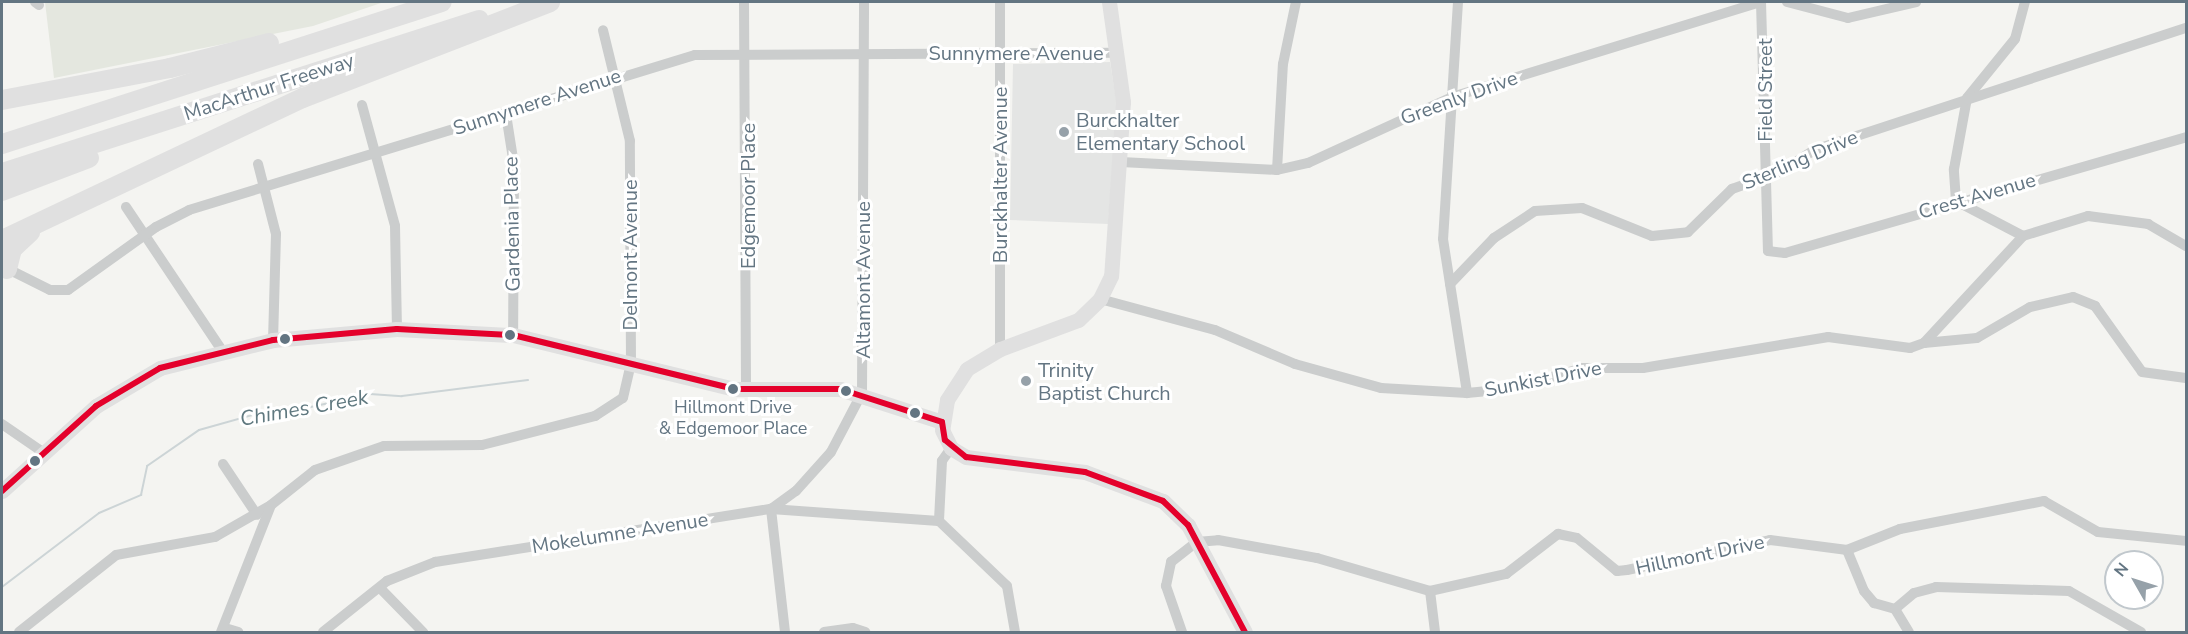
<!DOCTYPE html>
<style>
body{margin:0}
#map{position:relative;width:2188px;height:634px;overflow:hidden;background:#f4f4f1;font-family:"Nunito Sans",sans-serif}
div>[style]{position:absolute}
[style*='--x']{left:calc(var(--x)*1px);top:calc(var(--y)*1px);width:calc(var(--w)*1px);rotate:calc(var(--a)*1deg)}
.built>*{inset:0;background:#e4e5e4}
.green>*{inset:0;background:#e4e7df}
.stream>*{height:2px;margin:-1px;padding:0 1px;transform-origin:1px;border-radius:1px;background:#ccd4d6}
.street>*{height:10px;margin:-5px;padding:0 5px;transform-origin:5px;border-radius:5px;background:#cbcdcd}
.secondary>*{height:15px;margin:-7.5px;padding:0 7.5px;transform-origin:7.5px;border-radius:7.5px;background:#e0e0e0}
.highway>*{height:20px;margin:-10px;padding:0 10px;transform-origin:10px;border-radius:10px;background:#e0e0e0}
.bus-1>*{height:6px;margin:-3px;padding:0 3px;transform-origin:3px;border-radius:3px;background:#e4002b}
.dots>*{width:16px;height:16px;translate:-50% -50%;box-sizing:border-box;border:3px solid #fff;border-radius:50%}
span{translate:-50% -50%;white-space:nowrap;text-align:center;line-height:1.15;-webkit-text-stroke:6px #fff;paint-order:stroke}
.bus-label{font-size:18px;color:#637582}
.street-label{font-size:20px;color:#637582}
.poi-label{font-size:20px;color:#637582}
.left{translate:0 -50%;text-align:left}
.water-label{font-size:21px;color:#5f787f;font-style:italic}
.frame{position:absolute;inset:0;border:3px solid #637582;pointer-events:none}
.north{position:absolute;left:2104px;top:550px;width:60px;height:60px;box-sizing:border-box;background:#fff;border:2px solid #c1c8cd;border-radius:50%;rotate:309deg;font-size:16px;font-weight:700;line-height:24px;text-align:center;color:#637582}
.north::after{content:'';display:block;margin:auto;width:21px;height:27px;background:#96a1a9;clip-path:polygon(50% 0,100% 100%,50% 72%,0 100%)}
</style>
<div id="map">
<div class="built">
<div style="clip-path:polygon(1110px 62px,1117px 105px,1108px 224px,1010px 220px,1013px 64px)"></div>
</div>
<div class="green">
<div style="clip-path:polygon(45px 2px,384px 2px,313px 26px,54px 78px)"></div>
</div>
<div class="stream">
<div style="--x:2;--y:587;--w:122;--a:-37.3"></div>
<div style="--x:99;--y:513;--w:46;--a:-23.2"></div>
<div style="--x:141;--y:495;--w:30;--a:-78"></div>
<div style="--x:147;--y:466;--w:63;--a:-34.7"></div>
<div style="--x:199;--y:430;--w:78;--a:-15.6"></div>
<div style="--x:274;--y:409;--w:14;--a:12"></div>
<div style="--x:288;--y:412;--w:84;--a:-12.4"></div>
<div style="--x:370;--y:394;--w:32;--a:4"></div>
<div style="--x:402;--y:396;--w:127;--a:-7.2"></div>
</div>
<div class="street">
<div style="--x:35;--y:2;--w:5;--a:37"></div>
<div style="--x:744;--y:2;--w:388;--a:89.7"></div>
<div style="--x:1458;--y:2;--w:237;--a:93.6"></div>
<div style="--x:1443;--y:239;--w:156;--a:81.1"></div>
<div style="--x:1761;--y:2;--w:249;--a:88.4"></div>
<div style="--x:1768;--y:251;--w:17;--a:7"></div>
<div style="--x:1785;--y:253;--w:417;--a:-16.1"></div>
<div style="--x:1787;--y:2;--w:63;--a:14.7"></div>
<div style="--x:1848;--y:18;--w:70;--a:-13.2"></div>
<div style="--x:362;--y:105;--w:125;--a:74.7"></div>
<div style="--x:395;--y:226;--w:103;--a:88.9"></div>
<div style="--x:506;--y:114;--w:52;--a:81.1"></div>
<div style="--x:514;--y:165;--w:170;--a:90.3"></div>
<div style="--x:1121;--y:162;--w:156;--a:2.9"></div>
<div style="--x:1277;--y:170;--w:32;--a:-13"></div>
<div style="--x:1308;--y:163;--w:158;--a:-24.6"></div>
<div style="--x:1452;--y:97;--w:322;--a:-17.1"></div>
<div style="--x:258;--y:164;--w:72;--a:75.6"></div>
<div style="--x:276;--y:234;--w:106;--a:91.6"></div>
<div style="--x:1277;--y:170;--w:106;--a:-86.8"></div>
<div style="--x:1283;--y:64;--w:63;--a:-78.2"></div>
<div style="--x:126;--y:207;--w:171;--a:56.2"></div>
<div style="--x:2023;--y:236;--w:76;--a:-152.4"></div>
<div style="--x:1956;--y:201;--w:32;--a:-94"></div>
<div style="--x:1954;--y:169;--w:72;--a:-79.6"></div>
<div style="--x:1967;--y:98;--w:76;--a:-50.9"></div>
<div style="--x:2015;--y:39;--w:38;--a:-75"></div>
<div style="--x:4;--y:267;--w:51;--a:26.6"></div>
<div style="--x:50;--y:290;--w:18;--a:0"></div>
<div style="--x:68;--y:290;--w:108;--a:-35.6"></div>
<div style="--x:156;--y:227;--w:37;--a:-27"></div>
<div style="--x:189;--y:210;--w:529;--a:-17.03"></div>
<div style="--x:695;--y:55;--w:419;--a:-0.3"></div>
<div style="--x:1450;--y:284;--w:64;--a:-46.3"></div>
<div style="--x:1494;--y:238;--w:49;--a:-33.4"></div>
<div style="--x:1535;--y:211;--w:47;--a:-3.7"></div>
<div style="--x:1582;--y:208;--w:75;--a:21.8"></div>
<div style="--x:1652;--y:236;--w:36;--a:-6"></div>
<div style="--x:1688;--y:232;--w:62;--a:-44.3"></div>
<div style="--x:1732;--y:189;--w:53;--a:-19.8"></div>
<div style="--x:1782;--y:171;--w:38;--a:-33"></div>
<div style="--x:1814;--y:150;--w:391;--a:-18.2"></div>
<div style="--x:1100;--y:299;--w:119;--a:15.1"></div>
<div style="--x:1215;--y:330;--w:87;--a:23"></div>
<div style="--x:1295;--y:364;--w:89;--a:15.6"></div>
<div style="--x:1381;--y:388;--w:86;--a:3.3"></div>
<div style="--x:1467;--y:393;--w:42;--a:-5.4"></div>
<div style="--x:1509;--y:389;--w:77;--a:-15.8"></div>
<div style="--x:1583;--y:368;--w:60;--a:0"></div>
<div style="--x:1643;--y:368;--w:188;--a:-9.5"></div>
<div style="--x:1828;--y:337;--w:83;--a:7.6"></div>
<div style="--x:1910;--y:348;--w:15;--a:-20"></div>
<div style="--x:1924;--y:343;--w:146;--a:-47.2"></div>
<div style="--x:2023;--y:236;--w:68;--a:-17.1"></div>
<div style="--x:2088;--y:216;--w:61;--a:7.6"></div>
<div style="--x:2148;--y:224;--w:44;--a:30.1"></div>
<div style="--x:1924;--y:343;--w:53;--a:-5.4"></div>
<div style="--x:1977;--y:338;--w:61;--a:-30.3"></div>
<div style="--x:2030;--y:307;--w:44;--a:-13.1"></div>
<div style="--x:2073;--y:297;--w:24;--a:22"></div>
<div style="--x:2095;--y:306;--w:81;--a:54.5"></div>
<div style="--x:2142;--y:372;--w:44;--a:7.8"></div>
<div style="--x:1000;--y:349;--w:347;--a:-90"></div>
<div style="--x:2;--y:424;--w:51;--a:34.6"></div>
<div style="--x:951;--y:448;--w:16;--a:125"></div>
<div style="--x:942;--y:461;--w:60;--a:92.9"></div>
<div style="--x:939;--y:521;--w:94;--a:43.7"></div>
<div style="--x:1007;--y:586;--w:47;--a:80.1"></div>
<div style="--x:223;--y:464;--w:61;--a:56.3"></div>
<div style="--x:1847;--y:550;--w:44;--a:67.5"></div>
<div style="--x:1864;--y:591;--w:16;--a:50"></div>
<div style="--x:1874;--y:603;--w:22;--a:16"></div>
<div style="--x:1895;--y:609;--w:27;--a:59"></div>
<div style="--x:380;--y:588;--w:62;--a:45.7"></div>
<div style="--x:1430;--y:591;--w:41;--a:83"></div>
<div style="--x:1895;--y:609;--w:25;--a:-40"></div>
<div style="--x:1914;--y:593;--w:23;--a:-15"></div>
<div style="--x:1936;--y:587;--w:133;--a:1.7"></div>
<div style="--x:2069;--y:591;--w:83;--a:29.7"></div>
<div style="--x:225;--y:628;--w:14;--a:17"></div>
<div style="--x:19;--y:632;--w:124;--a:-38.4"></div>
<div style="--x:116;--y:555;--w:101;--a:-10.3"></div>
<div style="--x:215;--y:537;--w:64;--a:-29.7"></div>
<div style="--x:221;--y:632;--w:136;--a:-68.5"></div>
<div style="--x:271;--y:505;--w:56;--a:-38.5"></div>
<div style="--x:315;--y:470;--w:73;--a:-19.2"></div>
<div style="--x:384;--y:446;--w:98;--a:-0.6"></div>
<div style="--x:482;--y:445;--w:117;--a:-14.4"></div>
<div style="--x:595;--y:416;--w:33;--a:-33"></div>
<div style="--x:623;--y:398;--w:36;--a:-77"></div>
<div style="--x:631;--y:363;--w:222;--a:-90.3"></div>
<div style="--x:630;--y:141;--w:114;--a:-103.7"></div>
<div style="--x:323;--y:632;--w:82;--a:-38.6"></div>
<div style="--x:387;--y:581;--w:52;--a:-21.6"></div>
<div style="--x:435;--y:562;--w:340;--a:-9"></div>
<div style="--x:771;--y:509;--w:168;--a:4.1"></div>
<div style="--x:785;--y:632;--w:124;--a:-96.5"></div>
<div style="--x:771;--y:509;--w:31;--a:-36"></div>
<div style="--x:796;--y:491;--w:52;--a:-48.1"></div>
<div style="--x:831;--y:452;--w:67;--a:-62.3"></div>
<div style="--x:862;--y:393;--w:391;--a:-89.7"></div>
<div style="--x:824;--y:632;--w:29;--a:-8"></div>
<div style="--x:853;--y:628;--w:13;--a:18"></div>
<div style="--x:1182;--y:632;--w:49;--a:-109.2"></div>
<div style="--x:1166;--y:586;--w:25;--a:-78"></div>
<div style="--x:1171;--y:562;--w:33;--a:-38"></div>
<div style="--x:1197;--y:542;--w:21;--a:-5"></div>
<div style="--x:1218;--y:540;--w:101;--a:10.3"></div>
<div style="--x:1317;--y:558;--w:118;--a:16.3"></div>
<div style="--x:1430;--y:591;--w:78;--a:-12.6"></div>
<div style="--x:1506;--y:574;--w:66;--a:-37.6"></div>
<div style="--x:1558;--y:534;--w:19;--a:12"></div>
<div style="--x:1577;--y:538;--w:52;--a:39.5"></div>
<div style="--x:1617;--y:571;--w:10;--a:-6"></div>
<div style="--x:1627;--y:570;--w:146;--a:-11.8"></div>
<div style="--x:1770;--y:540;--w:78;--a:7.4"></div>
<div style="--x:1847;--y:550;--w:57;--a:-21.6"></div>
<div style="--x:1900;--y:529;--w:147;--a:-11"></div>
<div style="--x:2044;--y:501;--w:62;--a:29.9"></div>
<div style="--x:2098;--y:532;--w:88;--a:5.8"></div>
</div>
<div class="secondary">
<div style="--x:1109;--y:2;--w:101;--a:82"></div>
<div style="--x:1123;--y:102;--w:174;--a:93.9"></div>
<div style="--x:1111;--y:276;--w:25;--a:116"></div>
<div style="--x:1100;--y:299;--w:30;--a:136"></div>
<div style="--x:1078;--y:320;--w:83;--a:159.6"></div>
<div style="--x:1000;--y:349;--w:39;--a:149"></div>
<div style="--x:967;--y:369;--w:37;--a:123"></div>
<div style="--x:947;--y:400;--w:30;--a:99"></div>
<div style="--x:942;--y:430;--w:20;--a:63"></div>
<div style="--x:951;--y:448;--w:17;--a:31"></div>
<div style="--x:966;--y:457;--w:120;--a:7.2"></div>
<div style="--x:1085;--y:472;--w:83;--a:20.4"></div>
<div style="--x:1163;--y:501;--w:35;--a:44"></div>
<div style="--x:1188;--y:525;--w:121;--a:62"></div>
<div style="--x:2;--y:491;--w:127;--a:-42.1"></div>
<div style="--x:96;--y:406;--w:74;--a:-30.7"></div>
<div style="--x:160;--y:368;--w:116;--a:-13.9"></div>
<div style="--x:273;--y:340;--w:124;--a:-5.1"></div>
<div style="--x:397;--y:329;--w:116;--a:3"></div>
<div style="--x:513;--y:335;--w:228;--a:13.7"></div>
<div style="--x:734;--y:389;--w:106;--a:0"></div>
<div style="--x:840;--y:389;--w:107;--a:17.9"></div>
</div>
<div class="highway">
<div style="--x:2;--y:100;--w:171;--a:-10.8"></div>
<div style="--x:170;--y:68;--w:102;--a:-14.2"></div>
<div style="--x:2;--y:144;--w:462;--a:-17.9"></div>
<div style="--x:2;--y:173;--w:501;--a:-17.78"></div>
<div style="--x:2;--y:191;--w:93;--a:-20.8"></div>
<div style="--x:2;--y:240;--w:333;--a:-25.3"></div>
<div style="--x:303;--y:98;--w:265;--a:-21.2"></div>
<div style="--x:7;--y:269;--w:21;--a:-76"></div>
<div style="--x:12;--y:249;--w:25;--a:-43"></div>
</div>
<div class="bus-1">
<div style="--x:942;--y:422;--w:18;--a:81"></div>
<div style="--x:945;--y:440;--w:27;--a:39"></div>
<div style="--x:966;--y:457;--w:120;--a:7.2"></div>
<div style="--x:1085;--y:472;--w:83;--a:20.4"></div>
<div style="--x:1163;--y:501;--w:35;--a:44"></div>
<div style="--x:1188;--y:525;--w:121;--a:62"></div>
<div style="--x:2;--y:491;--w:127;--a:-42.1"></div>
<div style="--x:96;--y:406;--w:74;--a:-30.7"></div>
<div style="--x:160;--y:368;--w:116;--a:-13.9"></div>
<div style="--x:273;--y:340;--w:124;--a:-5.1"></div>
<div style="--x:397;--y:329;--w:116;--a:3"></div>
<div style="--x:513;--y:335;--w:228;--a:13.7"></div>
<div style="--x:734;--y:389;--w:106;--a:0"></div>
<div style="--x:840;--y:389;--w:107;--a:17.9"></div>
</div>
<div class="dots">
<div style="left:1064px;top:132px;background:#96a1a9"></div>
<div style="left:510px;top:335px;background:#637582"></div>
<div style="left:285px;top:339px;background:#637582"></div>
<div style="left:1026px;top:381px;background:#96a1a9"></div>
<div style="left:733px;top:389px;background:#637582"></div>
<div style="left:846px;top:391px;background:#637582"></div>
<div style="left:915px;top:413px;background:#637582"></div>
<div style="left:35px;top:461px;background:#637582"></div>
</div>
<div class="bus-label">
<span style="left:733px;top:418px">Hillmont Drive<br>&amp; Edgemoor Place</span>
</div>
<div class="street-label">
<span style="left:1016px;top:53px">Sunnymere Avenue</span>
<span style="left:269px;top:87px;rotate:-18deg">MacArthur Freeway</span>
<span style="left:1765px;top:90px;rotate:-90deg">Field Street</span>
<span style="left:1459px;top:98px;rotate:-20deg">Greenly Drive</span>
<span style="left:537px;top:102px;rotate:-18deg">Sunnymere Avenue</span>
<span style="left:1800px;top:160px;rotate:-23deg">Sterling Drive</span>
<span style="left:1000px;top:175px;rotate:-90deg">Burckhalter Avenue</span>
<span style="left:748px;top:196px;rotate:-90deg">Edgemoor Place</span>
<span style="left:1977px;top:196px;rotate:-16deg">Crest Avenue</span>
<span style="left:512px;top:224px;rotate:-91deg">Gardenia Place</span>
<span style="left:630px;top:255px;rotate:-90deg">Delmont Avenue</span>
<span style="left:863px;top:280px;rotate:-90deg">Altamont Avenue</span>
<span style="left:1543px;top:379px;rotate:-11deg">Sunkist Drive</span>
<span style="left:620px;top:533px;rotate:-9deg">Mokelumne Avenue</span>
<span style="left:1700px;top:555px;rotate:-12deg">Hillmont Drive</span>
</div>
<div class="poi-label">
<span class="left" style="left:1076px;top:132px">Burckhalter<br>Elementary School</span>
<span class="left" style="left:1038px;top:382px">Trinity<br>Baptist Church</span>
</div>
<div class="water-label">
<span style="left:304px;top:408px;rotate:-10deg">Chimes Creek</span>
</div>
<div class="frame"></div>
<div class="north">N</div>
</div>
